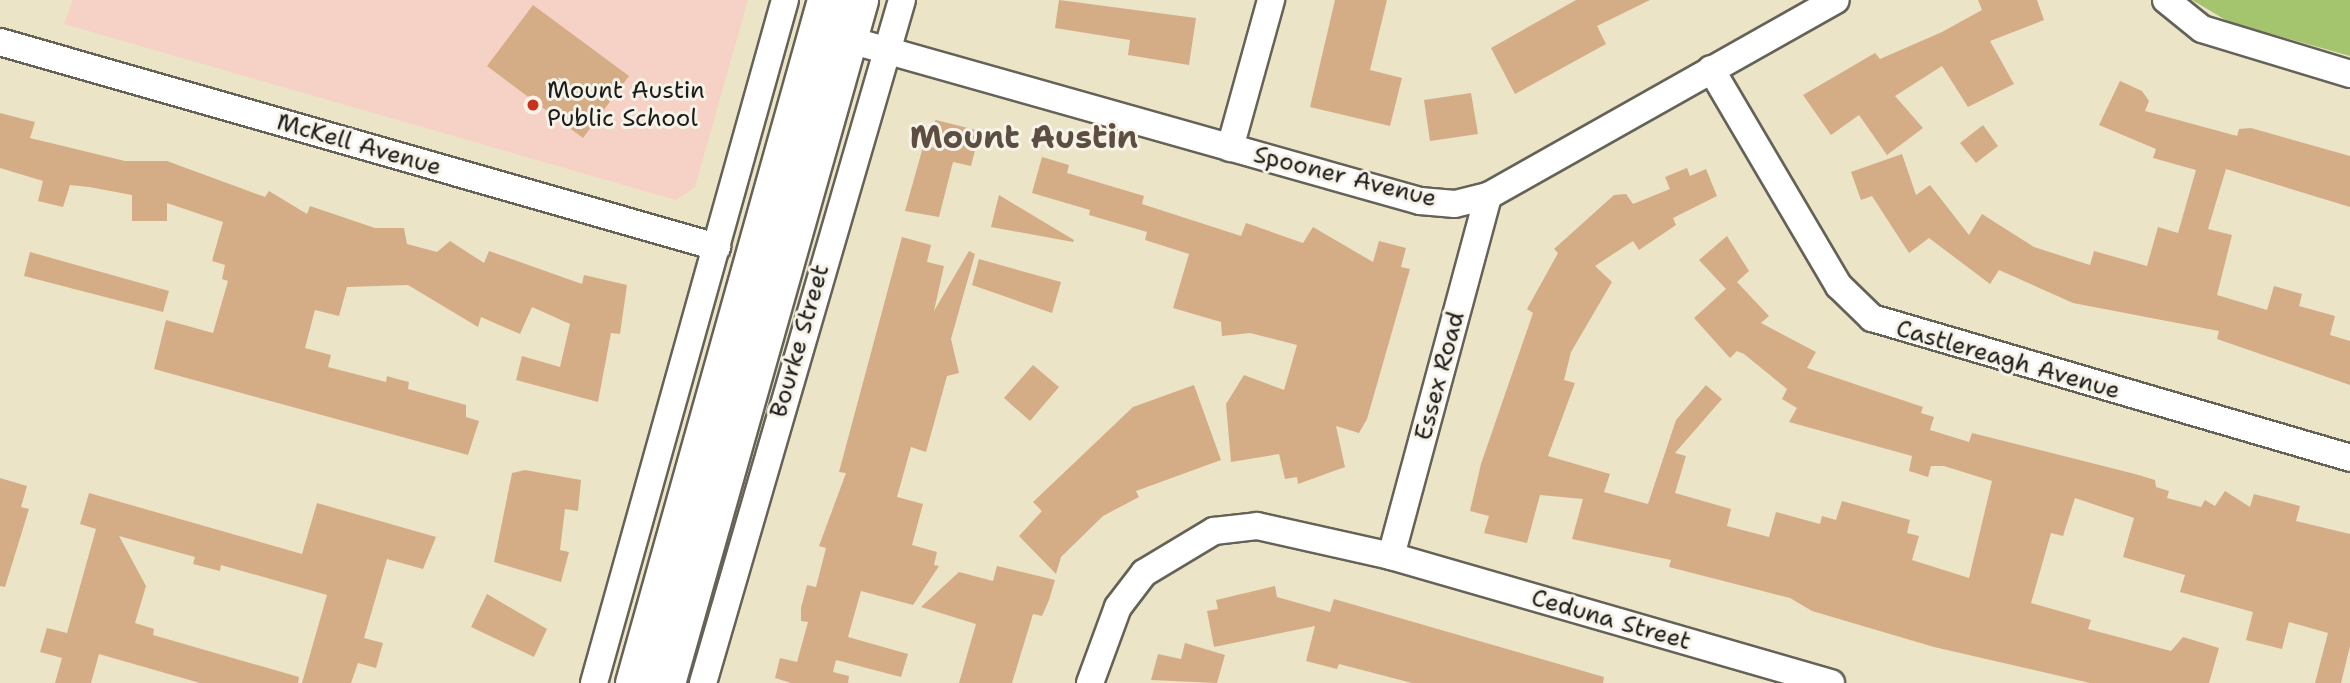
<!DOCTYPE html>
<style>
body{margin:0}
#map{position:relative;width:2350px;height:683px;overflow:hidden;background:#ece4c6;font-family:"Shantell Sans",sans-serif}
div>[style]{position:absolute}
[style*='--x']{left:calc(var(--x)*1px);top:calc(var(--y)*1px);width:calc(var(--w)*1px);rotate:calc(var(--a)*1deg)}
.built>*{inset:0;background:#f6d1c5}
.green>*{inset:0;background:#a4c56e}
.building>*{inset:0;background:#d4ad87}
.roads{filter:drop-shadow(2px 0 #656258) drop-shadow(-2px 0 #656258) drop-shadow(0 2px #656258) drop-shadow(0 -2px #656258)}
.minor>*{height:26px;margin:-13px;padding:0 13px;transform-origin:13px;border-radius:13px;background:#fff}
.secondary>*{height:37px;margin:-18.5px;padding:0 18.5px;transform-origin:18.5px;border-radius:18.5px;background:#fff}
.dots>*{width:19px;height:19px;translate:-50% -50%;box-sizing:border-box;border:4px solid #f7f3e8;border-radius:50%}
span{translate:-50% -50%;white-space:nowrap;text-align:center;line-height:1.15;-webkit-text-stroke:6px #f7f3e8;paint-order:stroke}
.poi-label{font-size:24px;color:#1c1c1c}
.left{translate:0 -50%;text-align:left}
.street-label{font-size:24px;color:#1c1c1c}
.district-label{font-size:32px;color:#5c4f41;font-weight:700}
</style>
<div id="map">
<div class="built">
<div style="clip-path:polygon(73px 0,748px 0,695px 187px,676px 200px,64px 24px)"></div>
</div>
<div class="green">
<div style="clip-path:polygon(2192px 0,2350px 0,2350px 56px,2229px 22px)"></div>
</div>
<div class="building">
<div style="clip-path:polygon(1059px 0,1196px 18px,1189px 65px,1128px 55px,1130px 40px,1055px 28px)"></div>
<div style="clip-path:polygon(1335px 0,1387px 0,1370px 70px,1402px 78px,1390px 126px,1310px 107px)"></div>
<div style="clip-path:polygon(1576px 0,1650px 0,1597px 26px,1606px 44px,1515px 94px,1491px 48px)"></div>
<div style="clip-path:polygon(1978px 0,2037px 0,2044px 20px,1990px 41px,2014px 84px,1968px 107px,1942px 66px,1895px 96px,1923px 128px,1887px 155px,1859px 115px,1831px 135px,1803px 95px,1875px 53px,1880px 59px,1942px 32px,1982px 10px)"></div>
<div style="clip-path:polygon(533px 5px,629px 76px,583px 138px,487px 66px)"></div>
<div style="clip-path:polygon(2120px 81px,2142px 91px,2149px 101px,2145px 111px,2237px 136px,2239px 129px,2251px 128px,2350px 156px,2350px 207px,2226px 169px,2208px 229px,2232px 235px,2217px 295px,2267px 310px,2274px 286px,2302px 294px,2299px 306px,2335px 316px,2330px 335px,2350px 341px,2350px 385px,2217px 339px,2219px 331px,2073px 303px,1999px 270px,1990px 284px,1929px 238px,1909px 253px,1872px 196px,1861px 200px,1851px 172px,1902px 154px,1916px 195px,1930px 185px,1969px 235px,1982px 214px,2034px 247px,2090px 265px,2094px 251px,2147px 266px,2158px 227px,2178px 233px,2196px 170px,2153px 158px,2156px 149px,2099px 125px)"></div>
<div style="clip-path:polygon(1471px 93px,1478px 134px,1430px 141px,1424px 100px)"></div>
<div style="clip-path:polygon(0 113px,35px 122px,30px 138px,125px 161px,167px 161px,265px 197px,269px 191px,307px 214px,310px 206px,375px 228px,404px 228px,407px 244px,437px 252px,450px 241px,484px 263px,489px 251px,582px 284px,584px 275px,627px 285px,620px 334px,611px 333px,598px 402px,516px 380px,522px 356px,560px 367px,570px 324px,532px 307px,520px 334px,481px 317px,478px 327px,408px 285px,347px 287px,339px 316px,315px 310px,305px 348px,331px 355px,328px 367px,386px 382px,387px 376px,397px 379px,409px 382px,408px 389px,466px 405px,466px 417px,479px 421px,468px 455px,154px 369px,166px 320px,213px 333px,228px 281px,222px 279px,225px 265px,212px 261px,223px 222px,167px 203px,167px 221px,132px 221px,132px 195px,89px 187px,70px 185px,63px 207px,38px 201px,43px 181px,0 168px)"></div>
<div style="clip-path:polygon(936px 120px,980px 131px,971px 166px,953px 162px,939px 217px,905px 211px,928px 129px)"></div>
<div style="clip-path:polygon(1983px 125px,1998px 146px,1976px 163px,1960px 143px)"></div>
<div style="clip-path:polygon(1042px 157px,1069px 165px,1067px 173px,1144px 196px,1142px 204px,1241px 236px,1246px 223px,1303px 243px,1313px 227px,1373px 262px,1379px 241px,1406px 248px,1401px 267px,1410px 269px,1367px 419px,1359px 433px,1336px 426px,1345px 467px,1298px 484px,1297px 477px,1285px 479px,1279px 454px,1231px 462px,1226px 404px,1244px 375px,1284px 390px,1297px 345px,1250px 333px,1222px 336px,1221px 322px,1173px 308px,1189px 254px,1145px 240px,1147px 232px,1089px 215px,1090px 210px,1032px 193px)"></div>
<div style="clip-path:polygon(1687px 168px,1690px 176px,1706px 169px,1717px 196px,1673px 218px,1676px 225px,1639px 250px,1633px 241px,1595px 266px,1612px 282px,1571px 352px,1564px 380px,1575px 383px,1548px 456px,1610px 474px,1604px 492px,1648px 504px,1676px 420px,1706px 385px,1722px 399px,1675px 453px,1686px 456px,1675px 493px,1731px 509px,1727px 526px,1769px 537px,1776px 512px,1820px 524px,1822px 516px,1836px 520px,1842px 501px,1910px 520px,1907px 533px,1919px 536px,1912px 560px,1969px 578px,1992px 481px,1944px 466px,1931px 466px,1928px 477px,1909px 471px,1912px 456px,1789px 422px,1797px 408px,1782px 399px,1787px 389px,1744px 354px,1737px 351px,1730px 358px,1694px 318px,1726px 289px,1699px 260px,1727px 236px,1749px 271px,1737px 282px,1769px 316px,1761px 323px,1816px 352px,1807px 368px,1923px 407px,1921px 413px,1934px 417px,1930px 430px,1969px 442px,1972px 433px,2135px 474px,2155px 480px,2156px 487px,2169px 491px,2167px 498px,2201px 507px,2205px 500px,2215px 506px,2225px 491px,2250px 507px,2254px 494px,2300px 506px,2296px 521px,2350px 534px,2350px 646px,2341px 683px,2315px 683px,2328px 633px,2289px 622px,2282px 649px,2246px 640px,2253px 612px,2180px 592px,2185px 575px,2123px 557px,2134px 518px,2075px 498px,2063px 536px,2051px 533px,2031px 603px,2091px 620px,2088px 629px,2171px 651px,2183px 637px,2219px 648px,2209px 683px,2090px 683px,1934px 647px,1812px 611px,1790px 598px,1669px 567px,1671px 560px,1572px 539px,1583px 499px,1540px 495px,1527px 543px,1484px 533px,1489px 516px,1470px 511px,1481px 464px,1533px 313px,1527px 309px,1558px 253px,1554px 249px,1614px 195px,1626px 194px,1633px 204px,1670px 189px,1665px 177px)"></div>
<div style="clip-path:polygon(999px 195px,1074px 240px,1073px 242px,991px 227px)"></div>
<div style="clip-path:polygon(902px 237px,931px 245px,927px 262px,944px 266px,934px 311px,969px 251px,975px 254px,951px 339px,959px 373px,947px 376px,926px 452px,911px 447px,897px 497px,923px 504px,912px 545px,937px 552px,934px 565px,939px 566px,913px 605px,861px 591px,848px 637px,908px 654px,901px 677px,836px 660px,833px 672px,849px 676px,848px 683px,791px 683px,775px 678px,780px 658px,797px 662px,808px 622px,801px 621px,801px 608px,807px 585px,816px 587px,826px 548px,819px 546px,846px 473px,839px 472px)"></div>
<div style="clip-path:polygon(30px 252px,169px 291px,163px 312px,24px 276px)"></div>
<div style="clip-path:polygon(979px 259px,1061px 282px,1052px 313px,972px 285px)"></div>
<div style="clip-path:polygon(1033px 365px,1059px 387px,1030px 421px,1004px 398px)"></div>
<div style="clip-path:polygon(1194px 385px,1221px 460px,1136px 491px,1139px 497px,1103px 516px,1061px 557px,1056px 574px,1019px 536px,1042px 511px,1033px 502px,1133px 407px)"></div>
<div style="clip-path:polygon(525px 470px,581px 480px,578px 511px,565px 509px,560px 550px,569px 552px,561px 582px,494px 562px,512px 473px)"></div>
<div style="clip-path:polygon(0 478px,27px 486px,21px 507px,29px 509px,5px 587px,0 586px)"></div>
<div style="clip-path:polygon(89px 493px,302px 554px,317px 503px,436px 537px,423px 569px,387px 559px,364px 638px,383px 643px,376px 668px,358px 663px,351px 683px,302px 683px,327px 595px,221px 565px,220px 571px,193px 564px,195px 557px,119px 536px,146px 586px,135px 623px,154px 629px,153px 635px,299px 677px,298px 683px,200px 683px,99px 654px,91px 683px,55px 683px,62px 658px,40px 652px,47px 628px,67px 633px,96px 529px,80px 524px)"></div>
<div style="clip-path:polygon(997px 566px,1055px 580px,1049px 600px,1042px 616px,1033px 614px,1012px 683px,959px 683px,976px 624px,921px 607px,959px 572px,993px 581px)"></div>
<div style="clip-path:polygon(1275px 586px,1277px 597px,1330px 612px,1334px 599px,1604px 677px,1603px 683px,1412px 683px,1339px 664px,1337px 669px,1306px 661px,1315px 626px,1214px 647px,1207px 611px,1218px 609px,1216px 600px)"></div>
<div style="clip-path:polygon(487px 594px,547px 629px,534px 657px,471px 627px)"></div>
<div style="clip-path:polygon(1185px 643px,1225px 655px,1217px 683px,1151px 680px,1158px 654px,1181px 659px)"></div>
</div>
<div class="roads">
<div class="minor">
<div style="--x:2166;--y:0;--w:46;--a:38.9"></div>
<div style="--x:2202;--y:29;--w:155;--a:16.9"></div>
<div style="--x:832;--y:35;--w:611;--a:15.77"></div>
<div style="--x:1420;--y:201;--w:35;--a:5"></div>
<div style="--x:1455;--y:204;--w:34;--a:-14"></div>
<div style="--x:1488;--y:196;--w:399;--a:-29.4"></div>
<div style="--x:0;--y:42;--w:746;--a:15.96"></div>
<div style="--x:1711;--y:69;--w:252;--a:59.5"></div>
<div style="--x:1839;--y:286;--w:46;--a:44.1"></div>
<div style="--x:1872;--y:318;--w:498;--a:16.3"></div>
<div style="--x:1230;--y:148;--w:154;--a:-74.5"></div>
<div style="--x:1391;--y:556;--w:373;--a:-74.9"></div>
<div style="--x:594;--y:683;--w:709;--a:-74.38"></div>
<div style="--x:703;--y:683;--w:711;--a:-73.76"></div>
<div style="--x:1090;--y:683;--w:81;--a:-69.8"></div>
<div style="--x:1118;--y:607;--w:43;--a:-52.6"></div>
<div style="--x:1144;--y:573;--w:82;--a:-31"></div>
<div style="--x:1214;--y:531;--w:43;--a:-6.6"></div>
<div style="--x:1257;--y:526;--w:137;--a:12.6"></div>
<div style="--x:1391;--y:556;--w:458;--a:16.1"></div>
</div>
<div class="secondary">
<div style="--x:634;--y:683;--w:709;--a:-74.3"></div>
<div style="--x:666;--y:683;--w:710;--a:-74.22"></div>
</div>
</div>
<div class="dots">
<div style="left:533px;top:105px;background:#c8321e"></div>
</div>
<div class="poi-label">
<span class="left" style="left:547px;top:105px">Mount Austin<br>Public School</span>
</div>
<div class="street-label">
<span style="left:359px;top:145px;rotate:16deg">McKell Avenue</span>
<span style="left:1345px;top:177px;rotate:14deg">Spooner Avenue</span>
<span style="left:800px;top:341px;rotate:-74deg">Bourke Street</span>
<span style="left:2008px;top:360px;rotate:16deg">Castlereagh Avenue</span>
<span style="left:1440px;top:376px;rotate:-75deg">Essex Road</span>
<span style="left:1611px;top:620px;rotate:16deg">Ceduna Street</span>
</div>
<div class="district-label">
<span style="left:1024px;top:137px">Mount Austin</span>
</div>
</div>
